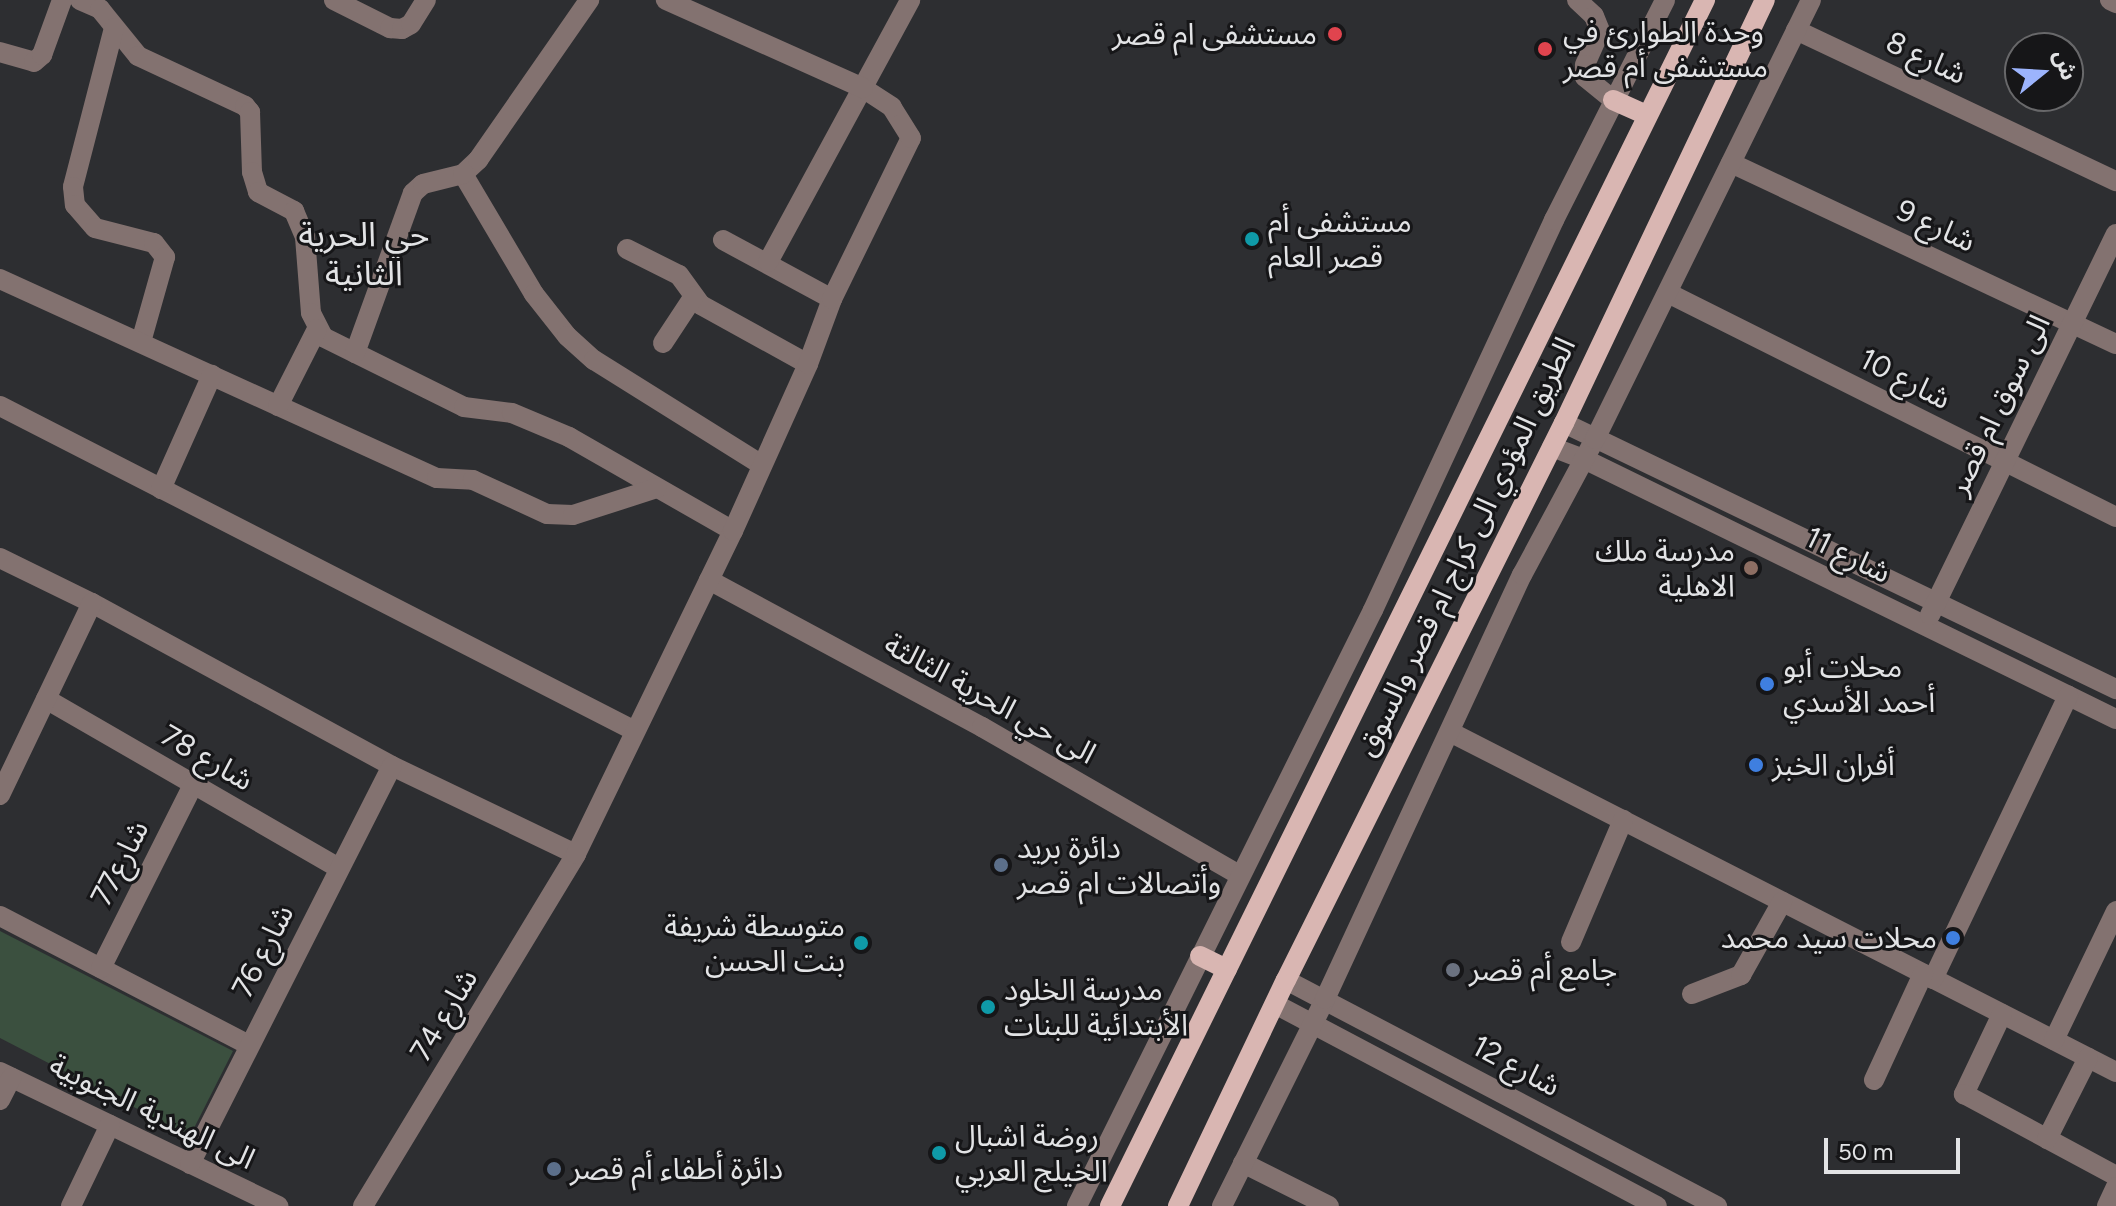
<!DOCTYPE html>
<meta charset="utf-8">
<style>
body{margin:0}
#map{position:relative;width:2116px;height:1206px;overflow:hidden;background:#2d2e31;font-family:Figtree,"Noto Sans Arabic",sans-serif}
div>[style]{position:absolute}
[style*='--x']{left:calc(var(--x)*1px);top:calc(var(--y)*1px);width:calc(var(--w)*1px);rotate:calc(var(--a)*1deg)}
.green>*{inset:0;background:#3b503f}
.minor>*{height:20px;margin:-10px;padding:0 10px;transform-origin:10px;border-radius:10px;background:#837270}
.major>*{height:20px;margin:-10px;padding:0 10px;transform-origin:10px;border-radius:10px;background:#d9b6b2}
.dots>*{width:22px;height:22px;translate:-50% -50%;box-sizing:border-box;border:4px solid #161618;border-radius:50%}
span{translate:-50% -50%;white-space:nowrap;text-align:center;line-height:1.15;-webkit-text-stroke:6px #161618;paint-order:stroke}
.poi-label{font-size:30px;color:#e2e3e5}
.left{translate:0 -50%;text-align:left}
.right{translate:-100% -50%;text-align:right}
.street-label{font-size:30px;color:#e2e3e5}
.quarter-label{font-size:34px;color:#e2e3e5}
.north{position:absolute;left:2004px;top:32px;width:80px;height:80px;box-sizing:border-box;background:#161618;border:2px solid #68686a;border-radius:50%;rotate:72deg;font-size:22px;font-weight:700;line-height:32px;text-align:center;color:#e2e3e5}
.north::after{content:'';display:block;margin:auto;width:28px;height:36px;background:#9cb4fd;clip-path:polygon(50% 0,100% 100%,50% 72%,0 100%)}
.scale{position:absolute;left:1824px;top:1138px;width:136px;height:36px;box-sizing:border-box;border:4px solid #e2e3e5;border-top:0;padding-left:10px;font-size:24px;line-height:28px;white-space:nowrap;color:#e2e3e5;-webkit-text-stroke:6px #161618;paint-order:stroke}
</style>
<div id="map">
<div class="green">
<div style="clip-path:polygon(0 931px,233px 1051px,190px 1136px,0 1038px)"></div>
</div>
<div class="minor">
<div style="--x:80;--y:0;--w:22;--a:24"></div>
<div style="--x:100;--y:9;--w:60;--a:51"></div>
<div style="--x:138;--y:56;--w:118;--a:25"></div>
<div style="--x:245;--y:106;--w:8;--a:50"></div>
<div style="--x:250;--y:112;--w:60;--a:88.1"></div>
<div style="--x:252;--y:172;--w:21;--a:73"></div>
<div style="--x:258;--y:192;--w:41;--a:27.8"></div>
<div style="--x:294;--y:211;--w:28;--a:67"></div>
<div style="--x:305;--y:237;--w:76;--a:85.5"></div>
<div style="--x:311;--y:313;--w:27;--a:63"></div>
<div style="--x:323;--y:337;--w:157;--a:26.4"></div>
<div style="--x:464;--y:407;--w:48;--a:7.1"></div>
<div style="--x:512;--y:413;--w:62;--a:22.8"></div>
<div style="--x:569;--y:437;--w:189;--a:29.8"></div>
<div style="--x:334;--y:0;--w:63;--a:26.6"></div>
<div style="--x:390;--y:28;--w:12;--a:5"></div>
<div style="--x:402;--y:29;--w:10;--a:-29"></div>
<div style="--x:411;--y:24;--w:28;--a:-58"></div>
<div style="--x:1577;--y:0;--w:23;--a:43"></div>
<div style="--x:1594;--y:16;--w:16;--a:68"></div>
<div style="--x:1600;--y:31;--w:37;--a:114"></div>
<div style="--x:1585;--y:65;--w:12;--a:90"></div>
<div style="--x:1585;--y:77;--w:36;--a:39"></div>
<div style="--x:2110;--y:0;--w:7;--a:27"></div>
<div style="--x:114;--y:28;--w:164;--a:104.5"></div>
<div style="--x:73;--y:187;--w:18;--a:84"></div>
<div style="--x:75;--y:205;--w:30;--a:49"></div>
<div style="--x:95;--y:228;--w:61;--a:14.3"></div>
<div style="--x:154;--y:243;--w:18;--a:52"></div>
<div style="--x:165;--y:257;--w:88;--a:105.8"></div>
<div style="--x:1796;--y:30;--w:354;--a:25.3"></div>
<div style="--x:0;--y:52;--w:35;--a:16"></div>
<div style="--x:34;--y:62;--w:11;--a:-41"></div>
<div style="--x:42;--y:55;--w:59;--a:-70"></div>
<div style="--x:1731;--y:163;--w:425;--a:25.2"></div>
<div style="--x:463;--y:174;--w:139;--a:59.4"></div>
<div style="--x:534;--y:294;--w:53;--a:51.8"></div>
<div style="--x:567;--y:336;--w:36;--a:42"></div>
<div style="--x:594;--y:360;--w:198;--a:32"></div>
<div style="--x:723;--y:240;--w:124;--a:28.4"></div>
<div style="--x:627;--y:249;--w:58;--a:26.6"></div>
<div style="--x:679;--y:275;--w:37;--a:54"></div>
<div style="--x:701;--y:305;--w:122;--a:28.9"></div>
<div style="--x:768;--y:262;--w:298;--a:-61.5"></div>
<div style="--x:0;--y:279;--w:480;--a:24.5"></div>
<div style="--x:437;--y:478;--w:36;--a:3"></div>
<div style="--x:473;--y:480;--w:81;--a:24.7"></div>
<div style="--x:547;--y:514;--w:26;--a:2"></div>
<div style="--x:573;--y:515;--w:88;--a:-17.8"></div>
<div style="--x:1668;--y:293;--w:501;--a:26.57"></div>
<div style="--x:663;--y:343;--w:56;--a:-56.6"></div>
<div style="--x:355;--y:353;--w:170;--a:-70.1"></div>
<div style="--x:413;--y:193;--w:13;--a:-42"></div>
<div style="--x:423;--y:184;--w:41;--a:-14"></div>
<div style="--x:463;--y:174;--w:21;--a:-43"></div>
<div style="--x:478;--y:160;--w:195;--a:-55.2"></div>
<div style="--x:0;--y:406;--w:713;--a:27.1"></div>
<div style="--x:278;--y:406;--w:86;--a:-63.1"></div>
<div style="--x:1564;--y:423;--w:613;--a:25.73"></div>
<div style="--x:1552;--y:447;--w:34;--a:21"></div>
<div style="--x:1584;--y:459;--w:592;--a:26.05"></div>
<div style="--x:161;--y:489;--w:125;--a:-65.9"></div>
<div style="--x:0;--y:558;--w:102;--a:26.1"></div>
<div style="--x:92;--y:603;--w:341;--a:28.5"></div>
<div style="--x:392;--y:766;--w:204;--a:25.6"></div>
<div style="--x:709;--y:580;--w:310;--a:28.3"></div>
<div style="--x:982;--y:727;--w:297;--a:29.9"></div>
<div style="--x:1930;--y:615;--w:424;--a:-64"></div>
<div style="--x:46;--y:699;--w:338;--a:30"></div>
<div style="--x:1450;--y:732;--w:748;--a:27.04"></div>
<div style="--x:0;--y:795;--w:213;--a:-64.4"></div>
<div style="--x:0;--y:916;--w:280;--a:27.4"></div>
<div style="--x:1571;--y:942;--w:133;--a:-66.9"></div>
<div style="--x:101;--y:968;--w:205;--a:-63.3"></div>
<div style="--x:1933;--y:979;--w:314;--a:-64.5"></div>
<div style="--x:1286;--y:980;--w:487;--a:27.7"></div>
<div style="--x:1692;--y:994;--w:53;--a:-21.2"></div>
<div style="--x:1741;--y:975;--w:84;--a:-60.7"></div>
<div style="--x:1275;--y:1004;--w:432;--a:27.9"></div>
<div style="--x:2002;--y:1014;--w:89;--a:115.4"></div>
<div style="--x:1964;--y:1094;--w:173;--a:28.3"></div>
<div style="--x:2054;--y:1040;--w:143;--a:-64.3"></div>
<div style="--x:0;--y:1072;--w:309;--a:25.7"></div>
<div style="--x:1874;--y:1080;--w:117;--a:-65.2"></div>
<div style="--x:0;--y:1100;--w:25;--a:-63"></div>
<div style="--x:2047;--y:1139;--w:91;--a:-63.2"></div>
<div style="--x:1243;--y:1163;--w:96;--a:26.6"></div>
<div style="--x:190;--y:1164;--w:446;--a:-63.1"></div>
<div style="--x:71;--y:1206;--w:90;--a:-64.3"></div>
<div style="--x:363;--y:1206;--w:411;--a:-58.8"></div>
<div style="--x:576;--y:854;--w:359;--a:-64.1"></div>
<div style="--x:733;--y:531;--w:183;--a:-65.8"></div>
<div style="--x:808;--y:364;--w:69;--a:-69.7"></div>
<div style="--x:832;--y:299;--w:179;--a:-63.9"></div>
<div style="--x:911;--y:138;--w:36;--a:-122"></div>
<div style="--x:892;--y:107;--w:35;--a:-147"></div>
<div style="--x:863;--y:88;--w:216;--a:-155.9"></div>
<div style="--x:1077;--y:1206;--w:665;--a:-63.59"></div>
<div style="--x:1373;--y:610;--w:430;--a:-65.1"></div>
<div style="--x:1554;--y:220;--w:246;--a:-63.2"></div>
<div style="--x:1222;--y:1206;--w:231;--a:-63.5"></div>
<div style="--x:1325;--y:999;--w:468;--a:-65.1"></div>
<div style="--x:1522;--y:575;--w:154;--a:-61.8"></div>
<div style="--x:1595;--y:439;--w:489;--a:-63.8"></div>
<div style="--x:2107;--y:1206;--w:21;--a:-65"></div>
</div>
<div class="major">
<div style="--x:1613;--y:100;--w:37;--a:24"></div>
<div style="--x:1200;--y:956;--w:30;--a:26"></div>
<div style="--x:1110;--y:1206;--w:1345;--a:-63.74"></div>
<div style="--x:1178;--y:1206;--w:250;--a:-64.5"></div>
<div style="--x:1286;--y:980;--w:623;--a:-63.48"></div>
<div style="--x:1564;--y:423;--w:468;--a:-64.6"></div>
</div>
<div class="dots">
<div style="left:1335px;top:34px;background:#e0444e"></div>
<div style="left:1545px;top:49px;background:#e0444e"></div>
<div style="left:1252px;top:239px;background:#0f9aa8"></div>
<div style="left:1751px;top:568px;background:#8d6e63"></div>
<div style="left:1767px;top:684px;background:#3f7fe0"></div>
<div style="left:1756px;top:765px;background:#3f7fe0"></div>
<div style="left:1001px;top:865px;background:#5c6f8a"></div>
<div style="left:1953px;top:938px;background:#3f7fe0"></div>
<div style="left:861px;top:943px;background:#0f9aa8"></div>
<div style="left:1453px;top:970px;background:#6b7280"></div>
<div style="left:988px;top:1007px;background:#0f9aa8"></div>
<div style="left:939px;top:1153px;background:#0f9aa8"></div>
<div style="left:554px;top:1169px;background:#5c6f8a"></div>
</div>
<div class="poi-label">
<span class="left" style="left:1563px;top:49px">وحدة الطوارئ في<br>مستشفى أم قصر</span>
<span class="right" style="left:1317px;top:34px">مستشفى ام قصر</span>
<span class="left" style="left:1268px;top:239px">مستشفى أم<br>قصر العام</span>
<span class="right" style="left:1735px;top:568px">مدرسة ملك<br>الاهلية</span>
<span class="left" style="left:1783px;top:684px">محلات أبو<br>أحمد الأسدي</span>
<span class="left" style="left:1772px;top:765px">أفران الخبز</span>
<span class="left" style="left:1017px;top:865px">دائرة بريد<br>وأتصالات ام قصر</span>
<span class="right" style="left:845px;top:943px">متوسطة شريفة<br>بنت الحسن</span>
<span class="right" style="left:1937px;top:938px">محلات سيد محمد</span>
<span class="left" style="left:1469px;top:970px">جامع أم قصر</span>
<span class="left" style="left:1004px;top:1007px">مدرسة الخلود<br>الأبتدائية للبنات</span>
<span class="left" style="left:955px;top:1153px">روضة اشبال<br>الخيلج العربي</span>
<span class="left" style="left:570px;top:1169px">دائرة أطفاء أم قصر</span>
</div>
<div class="street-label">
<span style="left:1926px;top:58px;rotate:25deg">شارع 8</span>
<span style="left:1936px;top:226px;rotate:25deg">شارع 9</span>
<span style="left:1905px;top:379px;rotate:27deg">شارع 10</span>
<span style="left:1999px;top:405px;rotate:-64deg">الى سوق ام قصر</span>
<span style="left:1466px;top:547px;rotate:-64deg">الطريق المؤدي الى كراج ام قصر والسوق</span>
<span style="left:1848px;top:555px;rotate:26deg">شارع 11</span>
<span style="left:990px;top:699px;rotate:29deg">الى حي الحرية الثالثة</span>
<span style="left:207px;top:758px;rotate:30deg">شارع 78</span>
<span style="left:120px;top:863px;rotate:-63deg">شارع77</span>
<span style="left:263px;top:951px;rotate:-63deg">شارع 76</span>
<span style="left:444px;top:1015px;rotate:-59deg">شارع 74</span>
<span style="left:1516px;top:1066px;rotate:28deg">شارع 12</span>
<span style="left:152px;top:1112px;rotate:26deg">الى الهندية الجنوبية</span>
</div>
<div class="quarter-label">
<span style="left:364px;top:254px">حي الحرية<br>الثانية</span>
</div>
<div class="north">ش</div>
<div class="scale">50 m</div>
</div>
